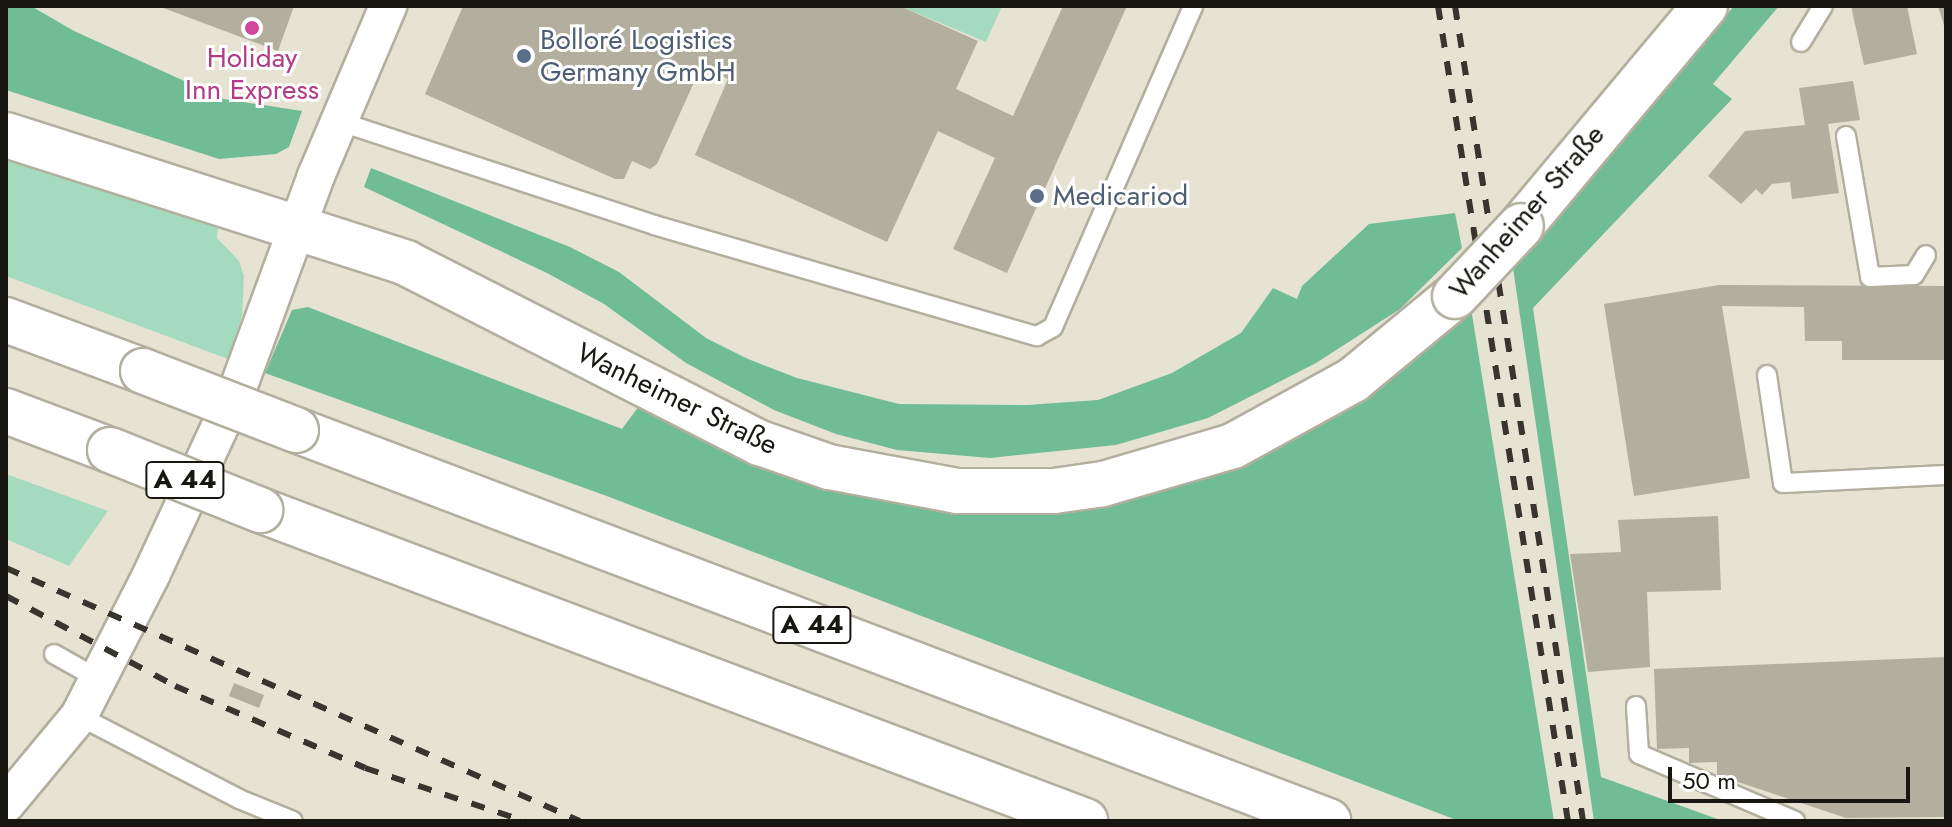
<!DOCTYPE html>
<meta charset="utf-8">
<style>
body{margin:0}
#map{position:relative;width:1952px;height:827px;overflow:hidden;background:#e7e3d3;font-family:Jost,sans-serif}
div>[style]{position:absolute}
[style*='--x']{left:calc(var(--x)*1px);top:calc(var(--y)*1px);width:calc(var(--w)*1px);rotate:calc(var(--a)*1deg)}
.green>*{inset:0;background:#a4dabd}
.forest>*{inset:0;background:#70bc95}
.building>*{inset:0;background:#b2af9f}
.roads{filter:drop-shadow(2px 0 #b3af9f) drop-shadow(-2px 0 #b3af9f) drop-shadow(0 2px #b3af9f) drop-shadow(0 -2px #b3af9f)}
.service>*{height:18px;margin:-9px;padding:0 9px;transform-origin:9px;border-radius:9px;background:#fff}
.minor>*{height:36px;margin:-18px;padding:0 18px;transform-origin:18px;border-radius:18px;background:#fff}
.tertiary>*{height:44px;margin:-22px;padding:0 22px;transform-origin:22px;border-radius:22px;background:#fff}
.motorway>*{height:44px;margin:-22px;padding:0 22px;transform-origin:22px;border-radius:22px;background:#fff}
.rail>*{height:6px;margin-top:-3px;transform-origin:0;background:repeating-linear-gradient(90deg,#37352e 0 14px,transparent 0 28px)}
.bridges{filter:drop-shadow(2px 0 #b3af9f) drop-shadow(-2px 0 #b3af9f) drop-shadow(0 2px #b3af9f) drop-shadow(0 -2px #b3af9f)}
.tertiary-bridge>*{height:44px;margin:-22px;padding:0 22px;transform-origin:22px;border-radius:22px;background:#fff}
.motorway-bridge>*{height:44px;margin:-22px;padding:0 22px;transform-origin:22px;border-radius:22px;background:#fff}
.dots>*{width:22px;height:22px;translate:-50% -50%;box-sizing:border-box;border:4px solid #fff;border-radius:50%}
span{translate:-50% -50%;white-space:nowrap;text-align:center;line-height:1.15;-webkit-text-stroke:6px #fff;paint-order:stroke}
.shield-label span{padding:2px 6px;background:#fff;border:2px solid;border-radius:6px;-webkit-text-stroke-width:0}
.shield-label{font-size:26px;color:#171610;font-weight:700}
.service-label{font-size:28px;color:#4e5e75}
.left{translate:0 -50%;text-align:left}
.hotel-label{font-size:28px;color:#b23c85}
.street-label{font-size:28px;color:#171610}
.frame{position:absolute;inset:0;border:8px solid #171610;pointer-events:none}
.scale{position:absolute;left:1668px;top:767px;width:242px;height:36px;box-sizing:border-box;border:4px solid #171610;border-top:0;padding-left:10px;font-size:24px;line-height:28px;white-space:nowrap;color:#171610;-webkit-text-stroke:6px #fff;paint-order:stroke}
</style>
<div id="map">
<div class="green">
<div style="clip-path:polygon(900px 6px,1002px 6px,986px 42px)"></div>
<div style="clip-path:polygon(6px 155px,218px 227px,217px 238px,239px 261px,244px 276px,242px 316px,228px 359px,6px 276px)"></div>
<div style="clip-path:polygon(6px 474px,108px 511px,69px 566px,6px 539px)"></div>
</div>
<div class="forest">
<div style="clip-path:polygon(6px 6px,31px 6px,74px 31px,224px 99px,302px 111px,289px 147px,276px 154px,219px 159px,6px 90px)"></div>
<div style="clip-path:polygon(1734px 6px,1779px 6px,1713px 84px,1732px 99px,1533px 308px,1601px 777px,1723px 821px,1594px 821px,1513px 268px)"></div>
<div style="clip-path:polygon(371px 168px,570px 247px,619px 272px,706px 338px,748px 359px,797px 378px,899px 404px,1027px 405px,1098px 400px,1172px 373px,1241px 333px,1273px 288px,1297px 299px,1302px 286px,1369px 224px,1455px 213px,1462px 248px,1400px 309px,1316px 363px,1208px 418px,1116px 445px,990px 458px,897px 450px,836px 434px,774px 410px,686px 363px,604px 304px,547px 273px,364px 187px)"></div>
<div style="clip-path:polygon(1470px 302px,1554px 821px,1459px 821px,604px 495px,265px 373px,292px 310px,308px 307px,622px 429px,639px 406px,716px 445px,1099px 498px)"></div>
</div>
<div class="building">
<div style="clip-path:polygon(158px 6px,294px 6px,278px 51px)"></div>
<div style="clip-path:polygon(463px 6px,900px 6px,978px 41px,956px 89px,1013px 116px,1063px 6px,1127px 6px,1007px 273px,953px 249px,995px 158px,938px 131px,887px 242px,695px 155px,728px 79px,701px 67px,657px 164px,650px 169px,632px 161px,624px 179px,615px 179px,425px 94px)"></div>
<div style="clip-path:polygon(1851px 6px,1907px 6px,1917px 54px,1864px 65px)"></div>
<div style="clip-path:polygon(1938px 6px,1946px 6px,1946px 29px,1945px 29px)"></div>
<div style="clip-path:polygon(1853px 81px,1860px 120px,1828px 124px,1839px 193px,1792px 199px,1790px 182px,1772px 184px,1762px 195px,1756px 189px,1741px 204px,1708px 176px,1745px 131px,1805px 125px,1799px 88px)"></div>
<div style="clip-path:polygon(1719px 285px,1946px 286px,1946px 360px,1842px 360px,1842px 341px,1805px 341px,1804px 307px,1722px 306px,1750px 478px,1634px 496px,1604px 304px)"></div>
<div style="clip-path:polygon(1718px 516px,1721px 590px,1647px 592px,1650px 667px,1588px 672px,1570px 554px,1621px 552px,1618px 520px)"></div>
<div style="clip-path:polygon(1946px 657px,1946px 817px,1846px 818px,1717px 775px,1717px 762px,1689px 763px,1689px 748px,1657px 749px,1654px 669px)"></div>
<div style="clip-path:polygon(234px 683px,264px 695px,259px 708px,229px 696px)"></div>
</div>
<div class="roads">
<div class="service">
<div style="--x:1801;--y:42;--w:42;--a:-58.6"></div>
<div style="--x:338;--y:121;--w:333;--a:18.2"></div>
<div style="--x:654;--y:225;--w:399;--a:16.2"></div>
<div style="--x:1037;--y:336;--w:18;--a:-29"></div>
<div style="--x:1053;--y:327;--w:350;--a:-66.4"></div>
<div style="--x:1846;--y:136;--w:143;--a:80.3"></div>
<div style="--x:1870;--y:277;--w:44;--a:-2.6"></div>
<div style="--x:1914;--y:275;--w:23;--a:-59"></div>
<div style="--x:1767;--y:375;--w:109;--a:81.6"></div>
<div style="--x:1783;--y:483;--w:163;--a:-2.8"></div>
<div style="--x:54;--y:654;--w:53;--a:29.5"></div>
<div style="--x:1636;--y:706;--w:48;--a:86.4"></div>
<div style="--x:1639;--y:754;--w:170;--a:23.2"></div>
<div style="--x:79;--y:716;--w:180;--a:27.4"></div>
<div style="--x:239;--y:799;--w:58;--a:22.2"></div>
</div>
<div class="minor">
<div style="--x:6;--y:804;--w:114;--a:-50.3"></div>
<div style="--x:79;--y:716;--w:158;--a:-62.9"></div>
<div style="--x:151;--y:575;--w:206;--a:-65.1"></div>
<div style="--x:238;--y:388;--w:226;--a:-69.8"></div>
<div style="--x:316;--y:176;--w:185;--a:-67"></div>
</div>
<div class="tertiary">
<div style="--x:6;--y:135;--w:420;--a:17.7"></div>
<div style="--x:406;--y:263;--w:397;--a:27"></div>
<div style="--x:760;--y:443;--w:73;--a:19.2"></div>
<div style="--x:829;--y:467;--w:130;--a:10.6"></div>
<div style="--x:957;--y:491;--w:97;--a:0"></div>
<div style="--x:1054;--y:491;--w:49;--a:-8.1"></div>
<div style="--x:1103;--y:484;--w:135;--a:-16.3"></div>
<div style="--x:1233;--y:446;--w:137;--a:-28.8"></div>
<div style="--x:1353;--y:380;--w:132;--a:-39.5"></div>
<div style="--x:1521;--y:226;--w:287;--a:-50.1"></div>
</div>
<div class="motorway">
<div style="--x:6;--y:320;--w:146;--a:20.4"></div>
<div style="--x:6;--y:411;--w:111;--a:20.6"></div>
<div style="--x:296;--y:430;--w:1104;--a:20.75"></div>
<div style="--x:260;--y:510;--w:882;--a:20.65"></div>
</div>
</div>
<div class="rail">
<div style="--x:1438;--y:6;--w:825;--a:80.94"></div>
<div style="--x:1455;--y:6;--w:825;--a:81.07"></div>
<div style="--x:6;--y:568;--w:627;--a:23.79"></div>
<div style="--x:6;--y:596;--w:191;--a:28"></div>
<div style="--x:175;--y:686;--w:207;--a:23.3"></div>
<div style="--x:365;--y:768;--w:168;--a:18.4"></div>
</div>
<div class="bridges">
<div class="tertiary-bridge">
<div style="--x:1455;--y:296;--w:96;--a:-46.7"></div>
</div>
<div class="motorway-bridge">
<div style="--x:143;--y:371;--w:164;--a:21.1"></div>
<div style="--x:110;--y:450;--w:162;--a:21.8"></div>
</div>
</div>
<div class="dots">
<div style="left:252px;top:28px;background:#d1479c"></div>
<div style="left:524px;top:56px;background:#5c6f8a"></div>
<div style="left:1037px;top:196px;background:#5c6f8a"></div>
</div>
<div class="shield-label">
<span style="left:185px;top:480px">A 44</span>
<span style="left:812px;top:625px">A 44</span>
</div>
<div class="service-label">
<span class="left" style="left:540px;top:56px">Bolloré Logistics<br>Germany GmbH</span>
<span class="left" style="left:1053px;top:196px">Medicariod</span>
</div>
<div class="hotel-label">
<span style="left:252px;top:74px">Holiday<br>Inn Express</span>
</div>
<div class="street-label">
<span style="left:1527px;top:212px;rotate:-49deg">Wanheimer Straße</span>
<span style="left:677px;top:399px;rotate:26deg">Wanheimer Straße</span>
</div>
<div class="frame"></div>
<div class="scale">50 m</div>
</div>
